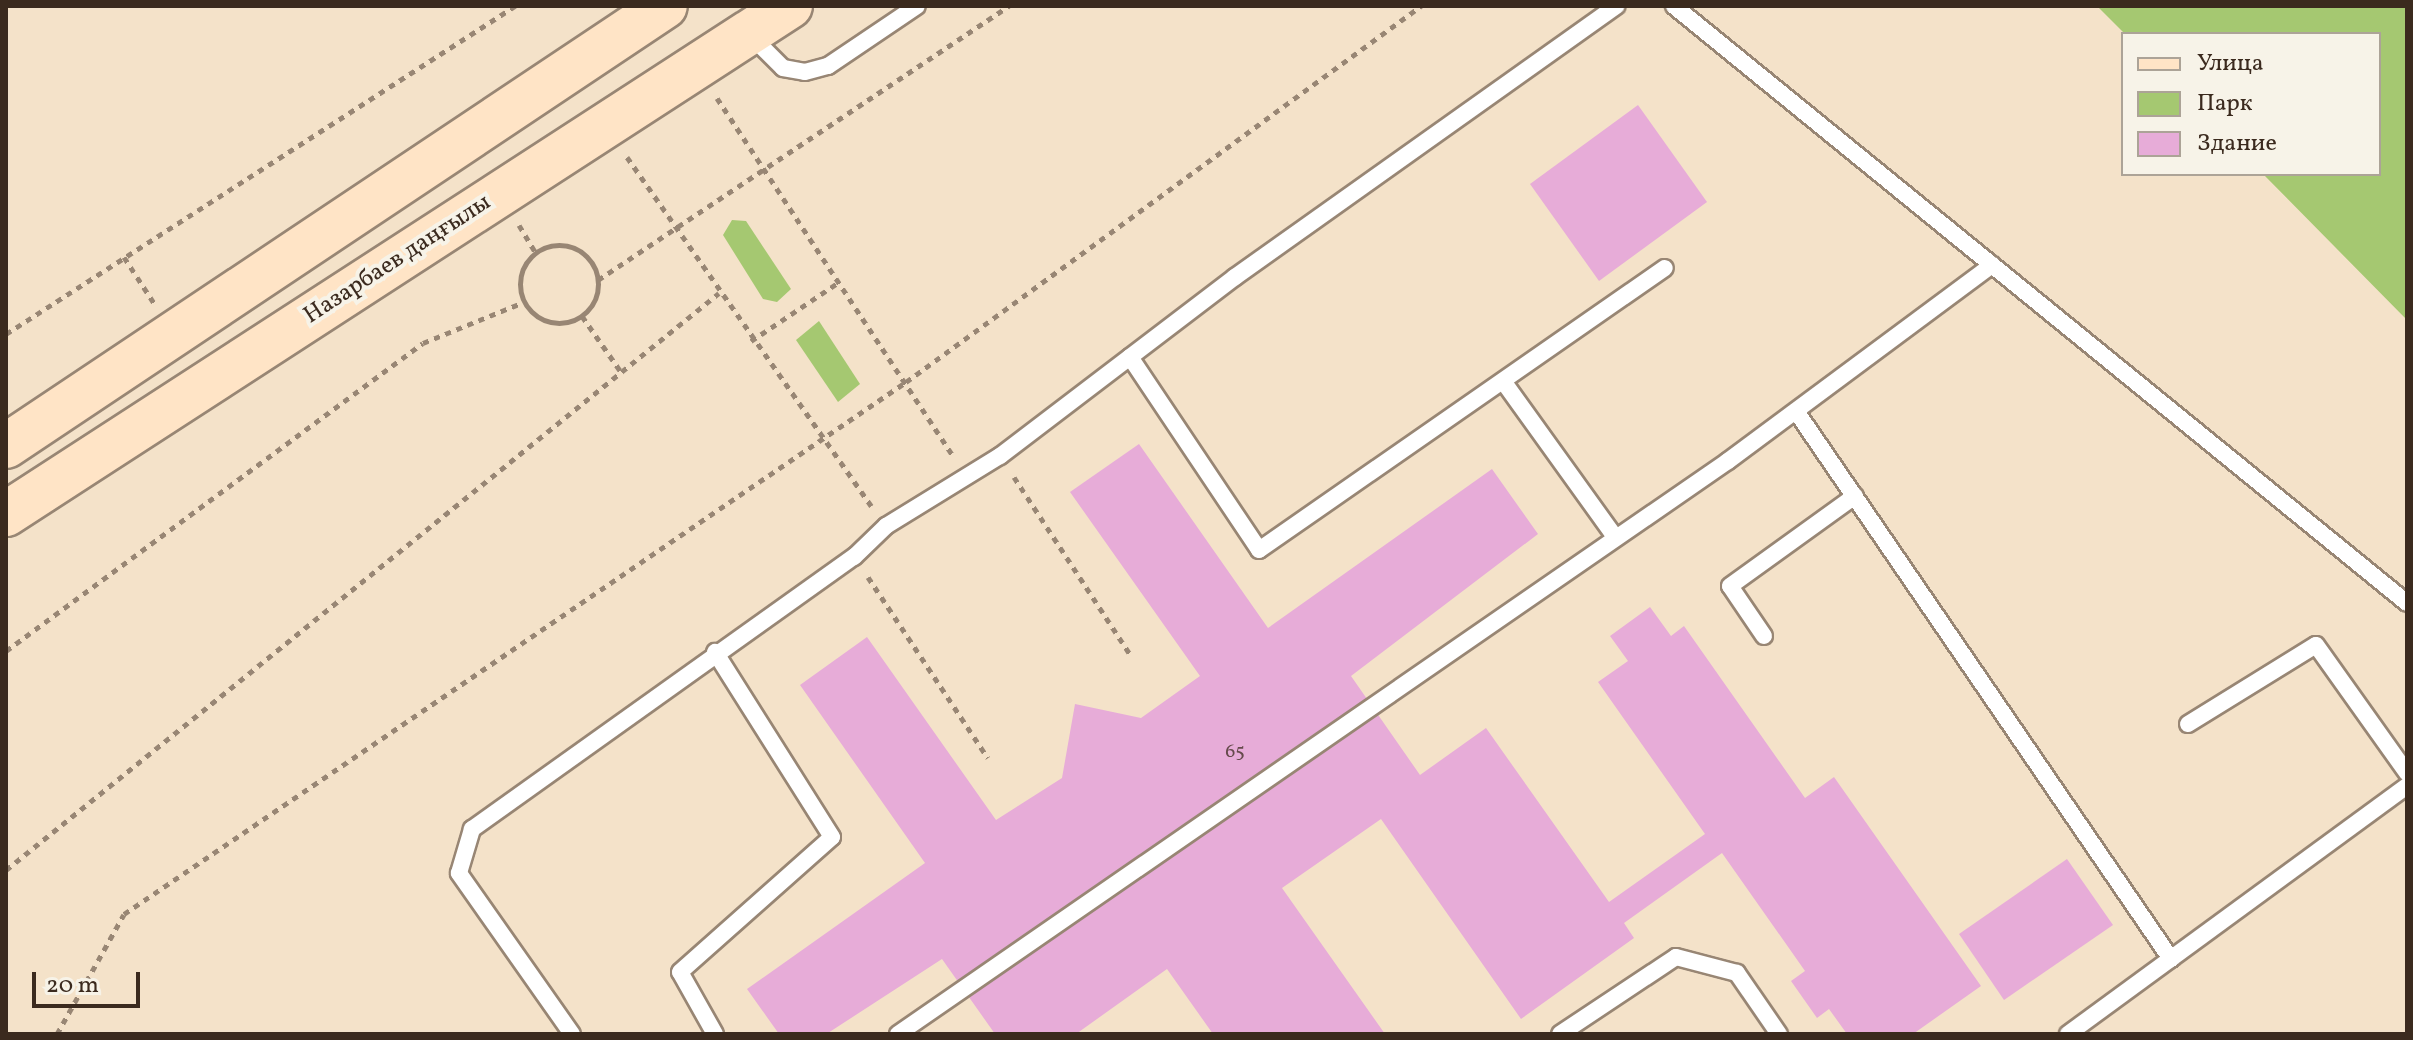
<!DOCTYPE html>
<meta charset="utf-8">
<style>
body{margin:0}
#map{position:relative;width:2413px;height:1040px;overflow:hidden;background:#f4e2c9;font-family:Vollkorn,serif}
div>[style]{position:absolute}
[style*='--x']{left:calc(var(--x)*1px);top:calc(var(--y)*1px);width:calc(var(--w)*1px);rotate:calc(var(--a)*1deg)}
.green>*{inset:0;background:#a5c871}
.building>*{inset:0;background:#e7acd8}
.path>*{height:5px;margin-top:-2.5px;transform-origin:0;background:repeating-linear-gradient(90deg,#988674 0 6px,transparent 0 12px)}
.path>.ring{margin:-2.5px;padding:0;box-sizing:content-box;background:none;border:5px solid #988674;border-radius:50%}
.roads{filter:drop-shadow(2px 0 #988674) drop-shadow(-2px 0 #988674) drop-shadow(0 2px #988674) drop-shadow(0 -2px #988674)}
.service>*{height:16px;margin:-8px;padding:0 8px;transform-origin:8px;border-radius:8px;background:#fff}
.secondary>*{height:44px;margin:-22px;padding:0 22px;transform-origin:22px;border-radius:22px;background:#ffe4c6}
span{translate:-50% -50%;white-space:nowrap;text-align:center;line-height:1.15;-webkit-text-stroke:8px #f7f3e8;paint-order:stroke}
.number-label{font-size:20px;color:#664a4c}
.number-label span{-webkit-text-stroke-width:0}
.street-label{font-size:24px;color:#3b2a1e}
.frame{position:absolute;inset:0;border:8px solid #3b2a1e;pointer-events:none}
.legend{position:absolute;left:2121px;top:32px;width:260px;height:144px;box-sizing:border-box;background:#f7f3e8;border:2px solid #aca397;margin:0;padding:10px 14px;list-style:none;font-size:24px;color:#3b2a1e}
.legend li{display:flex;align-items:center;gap:16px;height:40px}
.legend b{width:40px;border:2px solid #aca397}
.scale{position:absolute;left:32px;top:972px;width:108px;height:36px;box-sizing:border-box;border:4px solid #3b2a1e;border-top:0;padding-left:10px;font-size:24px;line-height:28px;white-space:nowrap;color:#3b2a1e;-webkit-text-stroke:6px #f7f3e8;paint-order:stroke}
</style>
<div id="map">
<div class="green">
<div style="clip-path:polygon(2097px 6px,2407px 6px,2407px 320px,2263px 174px,2379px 174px,2379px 34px,2125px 34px)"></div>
<div style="clip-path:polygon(732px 220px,746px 221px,791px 289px,777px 302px,763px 299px,723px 235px)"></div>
<div style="clip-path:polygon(819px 321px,860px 384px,838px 402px,796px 340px)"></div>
</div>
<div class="building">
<div style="clip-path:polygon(1638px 105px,1707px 202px,1599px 281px,1530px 184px)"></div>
<div style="clip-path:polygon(1139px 444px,1268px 628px,1492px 469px,1538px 534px,1351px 676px,1420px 775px,1486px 728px,1609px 902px,1705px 834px,1598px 682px,1628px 661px,1610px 636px,1650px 607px,1671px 636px,1684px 626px,1805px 798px,1834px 777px,1981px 986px,1913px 1034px,1847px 1034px,1829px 1009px,1817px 1018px,1791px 981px,1805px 971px,1722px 853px,1624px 923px,1634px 938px,1521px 1019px,1381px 819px,1282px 888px,1385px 1034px,1213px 1034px,1167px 969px,1076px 1034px,995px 1034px,942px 959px,828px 1033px,779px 1034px,747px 989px,925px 863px,800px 685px,867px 637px,996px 820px,1062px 778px,1075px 704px,1141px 718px,1200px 676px,1070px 492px)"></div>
<div style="clip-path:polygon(2067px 859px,2113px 925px,2004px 1000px,1959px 934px)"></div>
</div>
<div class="path">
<div style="--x:717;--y:98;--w:430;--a:56.6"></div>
<div style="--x:627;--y:157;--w:426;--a:55"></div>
<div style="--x:519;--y:225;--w:31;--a:59"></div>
<div class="ring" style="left:520px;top:245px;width:73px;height:73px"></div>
<div style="--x:124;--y:257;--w:55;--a:56.9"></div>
<div style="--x:598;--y:280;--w:494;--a:-33.7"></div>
<div style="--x:582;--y:316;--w:68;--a:55.1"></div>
<div style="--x:6;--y:334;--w:606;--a:-32.8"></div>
<div style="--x:751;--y:341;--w:106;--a:-33.8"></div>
<div style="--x:1014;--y:477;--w:215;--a:56.8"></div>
<div style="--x:868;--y:577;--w:217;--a:56.5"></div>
<div style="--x:6;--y:651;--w:518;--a:-36.45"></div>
<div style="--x:423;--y:343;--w:109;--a:-22.1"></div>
<div style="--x:6;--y:870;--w:917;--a:-38.98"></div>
<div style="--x:57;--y:1034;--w:137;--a:-60.8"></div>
<div style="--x:124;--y:914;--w:946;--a:-34.23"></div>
<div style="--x:906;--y:382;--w:638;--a:-36.13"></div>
</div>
<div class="roads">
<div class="service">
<div style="--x:1674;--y:6;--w:945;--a:39.16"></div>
<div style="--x:749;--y:34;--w:48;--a:45"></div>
<div style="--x:783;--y:68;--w:22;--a:10"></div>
<div style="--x:805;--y:72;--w:24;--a:-15"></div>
<div style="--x:828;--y:66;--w:107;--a:-34"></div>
<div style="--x:1130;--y:357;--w:232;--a:56.2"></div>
<div style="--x:1259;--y:550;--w:494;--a:-34.8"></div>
<div style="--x:1503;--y:381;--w:193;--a:54.3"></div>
<div style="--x:1796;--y:411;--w:664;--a:55.62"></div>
<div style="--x:1764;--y:636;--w:60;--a:-124.2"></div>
<div style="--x:1730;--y:586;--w:154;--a:-35.8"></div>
<div style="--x:2188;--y:724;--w:150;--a:-31.7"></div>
<div style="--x:2316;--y:645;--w:157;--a:54.6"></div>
<div style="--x:572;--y:1034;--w:197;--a:-125.1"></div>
<div style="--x:459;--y:873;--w:46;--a:-73.5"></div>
<div style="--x:472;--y:829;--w:469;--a:-35.5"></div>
<div style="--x:854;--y:557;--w:45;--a:-44.1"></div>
<div style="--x:886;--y:526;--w:134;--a:-31.6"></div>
<div style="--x:1000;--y:456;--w:295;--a:-37.3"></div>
<div style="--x:1235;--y:277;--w:468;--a:-35.4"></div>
<div style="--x:715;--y:1034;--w:71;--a:-119.4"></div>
<div style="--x:680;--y:972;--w:203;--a:-41.6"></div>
<div style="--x:832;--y:837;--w:219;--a:-122.3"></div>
<div style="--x:898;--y:1034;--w:1009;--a:-34.62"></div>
<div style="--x:1728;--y:461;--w:329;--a:-36.6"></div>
<div style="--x:1560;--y:1034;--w:139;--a:-33.6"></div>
<div style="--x:1676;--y:957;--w:63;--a:14.7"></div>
<div style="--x:1737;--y:973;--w:74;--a:55.5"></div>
<div style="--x:2068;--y:1034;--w:420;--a:-36.2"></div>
</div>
<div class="secondary">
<div style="--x:6;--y:446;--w:792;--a:-33.73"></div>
<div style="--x:6;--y:514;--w:934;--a:-32.94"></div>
</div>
</div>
<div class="number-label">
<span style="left:1235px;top:752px">65</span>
</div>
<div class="street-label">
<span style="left:398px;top:260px;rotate:-33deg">Назарбаев даңғылы</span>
</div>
<div class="frame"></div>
<ul class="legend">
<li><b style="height:10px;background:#ffe4c6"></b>Улица</li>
<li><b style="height:22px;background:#a5c871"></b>Парк</li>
<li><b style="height:22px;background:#e7acd8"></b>Здание</li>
</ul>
<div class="scale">20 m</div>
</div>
